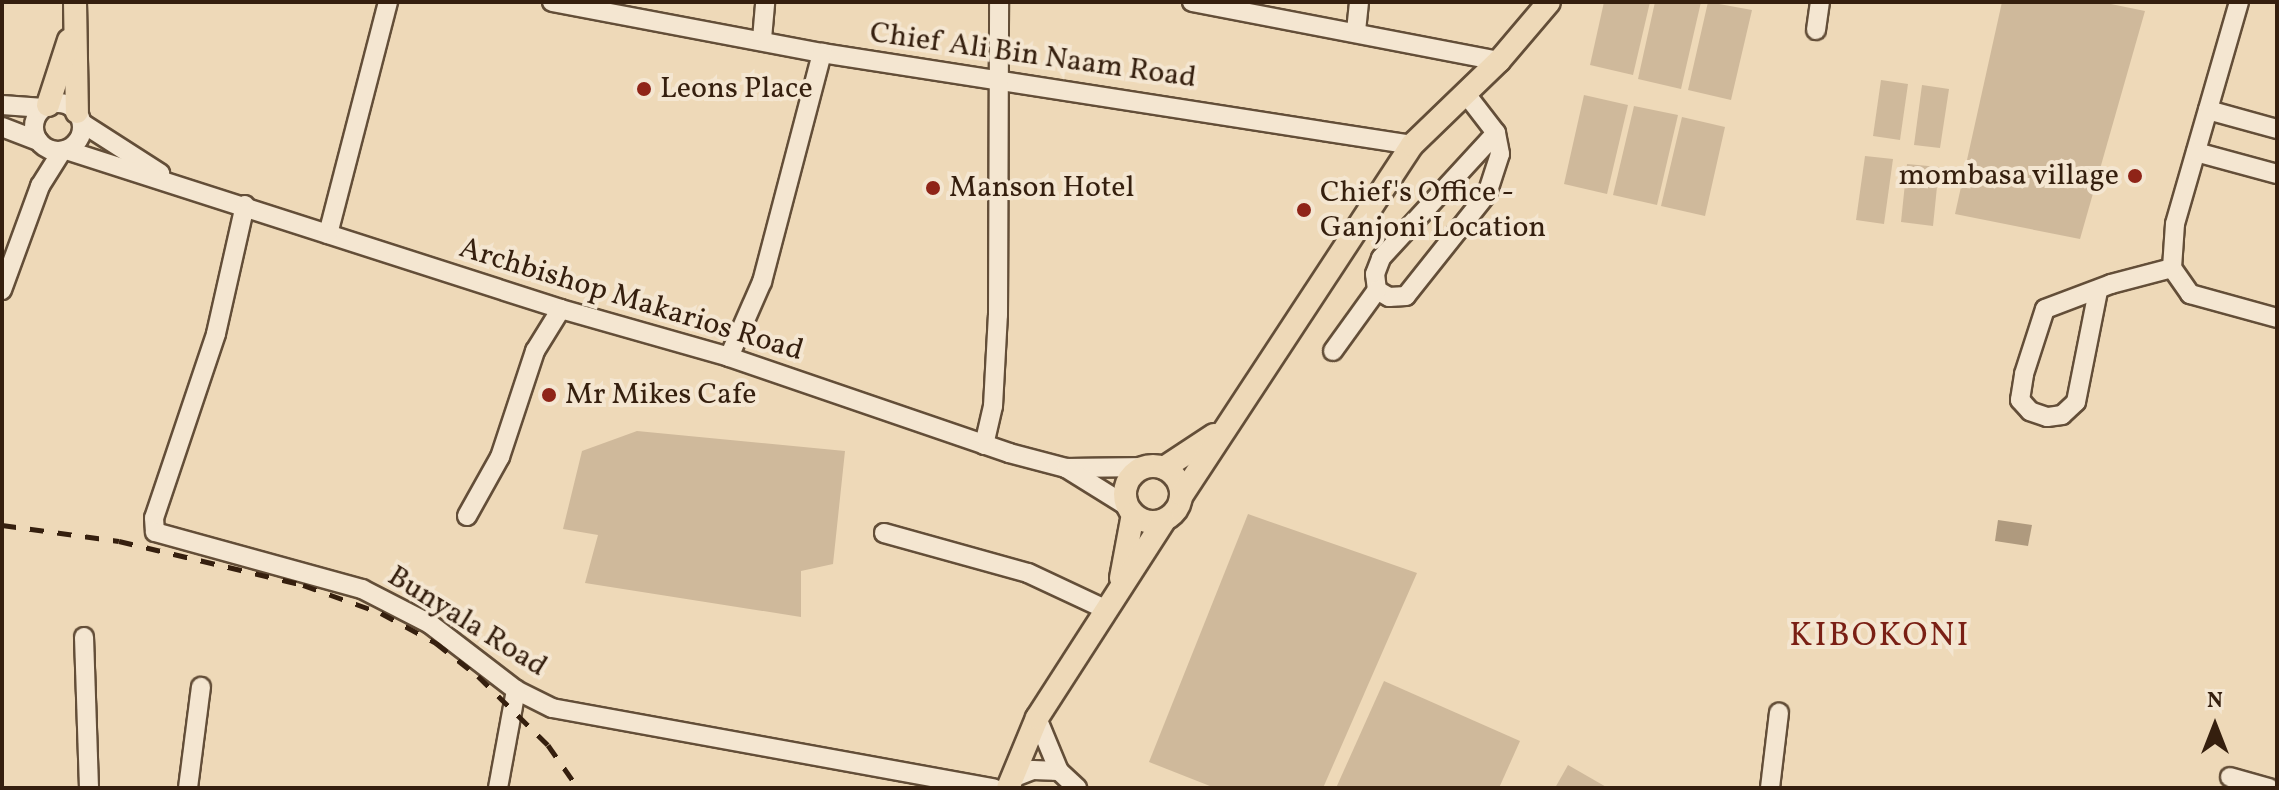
<!DOCTYPE html>
<style>
body{margin:0}
#map{position:relative;width:2279px;height:790px;overflow:hidden;background:#eed9b8;font-family:Vollkorn,serif}
div>[style]{position:absolute}
[style*='--x']{left:calc(var(--x)*1px);top:calc(var(--y)*1px);width:calc(var(--w)*1px);rotate:calc(var(--a)*1deg)}
.green>*{inset:0;background:#cfb99b}
.water>*{inset:0;background:#af9a7e}
.roads{filter:drop-shadow(2px 0 #634e38) drop-shadow(-2px 0 #634e38) drop-shadow(0 2px #634e38) drop-shadow(0 -2px #634e38)}
.minor>*{height:18px;margin:-9px;padding:0 9px;transform-origin:9px;border-radius:9px;background:#f4e6d1}
.minor>.ring{margin:-9px;padding:0;box-sizing:content-box;background:none;border:18px solid #f4e6d1;border-radius:50%}
.major>*{height:22px;margin:-11px;padding:0 11px;transform-origin:11px;border-radius:11px;background:#eed9b8}
.major>.ring{margin:-11px;padding:0;box-sizing:content-box;background:none;border:22px solid #eed9b8;border-radius:50%}
.rail>*{height:5px;margin-top:-2.5px;transform-origin:0;background:repeating-linear-gradient(90deg,#351f0e 0 14px,transparent 0 28px)}
.dots>*{width:22px;height:22px;translate:-50% -50%;box-sizing:border-box;border:4px solid #f4e6d1;border-radius:50%}
span{translate:-50% -50%;white-space:nowrap;text-align:center;line-height:1.15;-webkit-text-stroke:8px #f4e6d1;paint-order:stroke}
.street-label{font-size:30px;color:#351f0e}
.poi-label{font-size:30px;color:#351f0e}
.left{translate:0 -50%;text-align:left}
.right{translate:-100% -50%;text-align:right}
.quarter-label{font-size:34px;color:#7a1f14;letter-spacing:2px}
.frame{position:absolute;inset:0;border:4px solid #351f0e;pointer-events:none}
.north{position:absolute;left:2175px;top:686px;width:80px;height:80px;-webkit-text-stroke:6px #f4e6d1;paint-order:stroke;rotate:0deg;font-size:22px;font-weight:700;line-height:32px;text-align:center;color:#351f0e}
.north::after{content:'';display:block;margin:auto;width:28px;height:36px;background:#351f0e;clip-path:polygon(50% 0,100% 100%,50% 72%,0 100%)}
</style>
<div id="map">
<div class="green">
<div style="clip-path:polygon(1604px 2px,1650px 2px,1633px 75px,1590px 65px)"></div>
<div style="clip-path:polygon(1655px 2px,1701px 2px,1681px 89px,1638px 79px)"></div>
<div style="clip-path:polygon(1708px 2px,1752px 10px,1731px 100px,1688px 90px)"></div>
<div style="clip-path:polygon(2002px 2px,2101px 2px,2145px 11px,2080px 239px,1955px 214px)"></div>
<div style="clip-path:polygon(1881px 80px,1908px 84px,1900px 140px,1873px 136px)"></div>
<div style="clip-path:polygon(1922px 85px,1949px 89px,1940px 148px,1914px 145px)"></div>
<div style="clip-path:polygon(1584px 95px,1628px 105px,1607px 194px,1564px 184px)"></div>
<div style="clip-path:polygon(1634px 106px,1678px 115px,1657px 205px,1613px 195px)"></div>
<div style="clip-path:polygon(1682px 117px,1725px 127px,1705px 216px,1661px 206px)"></div>
<div style="clip-path:polygon(1865px 156px,1893px 159px,1884px 224px,1856px 220px)"></div>
<div style="clip-path:polygon(1907px 164px,1939px 167px,1933px 226px,1901px 222px)"></div>
<div style="clip-path:polygon(637px 431px,845px 451px,833px 564px,801px 571px,801px 617px,585px 583px,598px 535px,563px 529px,582px 451px)"></div>
<div style="clip-path:polygon(1248px 514px,1417px 573px,1323px 788px,1215px 788px,1149px 762px)"></div>
<div style="clip-path:polygon(1384px 681px,1520px 741px,1499px 788px,1336px 788px)"></div>
<div style="clip-path:polygon(1568px 765px,1608px 788px,1555px 788px)"></div>
</div>
<div class="water">
<div style="clip-path:polygon(1998px 520px,2032px 525px,2028px 546px,1995px 541px)"></div>
</div>
<div class="roads">
<div class="minor">
<div style="--x:552;--y:2;--w:275;--a:10.7"></div>
<div style="--x:822;--y:53;--w:597;--a:8.86"></div>
<div style="--x:1192;--y:2;--w:313;--a:10.9"></div>
<div style="--x:2239;--y:2;--w:231;--a:106.1"></div>
<div style="--x:2175;--y:224;--w:44;--a:93.9"></div>
<div style="--x:2172;--y:268;--w:32;--a:55"></div>
<div style="--x:2190;--y:294;--w:90;--a:15.4"></div>
<div style="--x:1816;--y:30;--w:28;--a:-82"></div>
<div style="--x:1356;--y:31;--w:29;--a:-84"></div>
<div style="--x:762;--y:39;--w:37;--a:-85"></div>
<div style="--x:1466;--y:94;--w:49;--a:52.4"></div>
<div class="ring" style="left:34px;top:103px;width:30px;height:30px"></div>
<div style="--x:2;--y:105;--w:42;--a:4.1"></div>
<div style="--x:2208;--y:110;--w:72;--a:15.4"></div>
<div style="--x:82;--y:123;--w:93;--a:32.7"></div>
<div style="--x:2;--y:127;--w:39;--a:21"></div>
<div style="--x:1496;--y:133;--w:21;--a:79"></div>
<div style="--x:1500;--y:154;--w:42;--a:108"></div>
<div style="--x:1487;--y:194;--w:130;--a:128.5"></div>
<div style="--x:1406;--y:296;--w:17;--a:177"></div>
<div style="--x:1389;--y:297;--w:14;--a:-150"></div>
<div style="--x:1377;--y:290;--w:16;--a:-97"></div>
<div style="--x:1375;--y:274;--w:17;--a:-69"></div>
<div style="--x:1381;--y:258;--w:170;--a:-47.4"></div>
<div style="--x:66;--y:150;--w:520;--a:17.81"></div>
<div style="--x:561;--y:309;--w:175;--a:15.9"></div>
<div style="--x:729;--y:357;--w:296;--a:18.9"></div>
<div style="--x:1009;--y:453;--w:59;--a:14.7"></div>
<div style="--x:1066;--y:468;--w:82;--a:-0.7"></div>
<div style="--x:2196;--y:152;--w:84;--a:15.2"></div>
<div style="--x:245;--y:205;--w:132;--a:102.7"></div>
<div style="--x:216;--y:334;--w:194;--a:108.6"></div>
<div style="--x:154;--y:518;--w:14;--a:86"></div>
<div style="--x:155;--y:532;--w:215;--a:15.4"></div>
<div style="--x:362;--y:589;--w:76;--a:27.2"></div>
<div style="--x:430;--y:624;--w:108;--a:37.5"></div>
<div style="--x:516;--y:690;--w:40;--a:26.6"></div>
<div style="--x:552;--y:708;--w:449;--a:10.3"></div>
<div style="--x:328;--y:234;--w:240;--a:-75.5"></div>
<div style="--x:2;--y:290;--w:111;--a:-69.9"></div>
<div style="--x:40;--y:186;--w:41;--a:-57.8"></div>
<div style="--x:2098;--y:291;--w:113;--a:101.2"></div>
<div style="--x:2076;--y:402;--w:19;--a:137"></div>
<div style="--x:2062;--y:415;--w:15;--a:172"></div>
<div style="--x:2047;--y:417;--w:18;--a:-161"></div>
<div style="--x:2030;--y:411;--w:15;--a:-132"></div>
<div style="--x:2020;--y:400;--w:26;--a:-81"></div>
<div style="--x:2024;--y:374;--w:68;--a:-72.1"></div>
<div style="--x:2045;--y:309;--w:71;--a:-20.7"></div>
<div style="--x:2111;--y:284;--w:63;--a:-14.7"></div>
<div style="--x:1333;--y:351;--w:75;--a:-54.2"></div>
<div style="--x:729;--y:357;--w:82;--a:-66.3"></div>
<div style="--x:762;--y:282;--w:237;--a:-75.3"></div>
<div style="--x:984;--y:445;--w:40;--a:-77"></div>
<div style="--x:993;--y:406;--w:91;--a:-86.9"></div>
<div style="--x:998;--y:315;--w:313;--a:-89.8"></div>
<div style="--x:1066;--y:468;--w:72;--a:31.9"></div>
<div style="--x:467;--y:516;--w:68;--a:-60.8"></div>
<div style="--x:500;--y:457;--w:112;--a:-71.7"></div>
<div style="--x:535;--y:351;--w:49;--a:-58.2"></div>
<div style="--x:884;--y:533;--w:149;--a:15.5"></div>
<div style="--x:1028;--y:573;--w:87;--a:25.1"></div>
<div style="--x:84;--y:637;--w:151;--a:88.1"></div>
<div style="--x:1037;--y:718;--w:57;--a:67.5"></div>
<div style="--x:1059;--y:771;--w:25;--a:43"></div>
<div style="--x:2230;--y:777;--w:41;--a:15.8"></div>
<div style="--x:1012;--y:778;--w:22;--a:-21"></div>
<div style="--x:1033;--y:770;--w:26;--a:2"></div>
<div style="--x:188;--y:788;--w:102;--a:-82.7"></div>
<div style="--x:498;--y:788;--w:100;--a:-79.6"></div>
<div style="--x:1770;--y:788;--w:76;--a:-83.2"></div>
</div>
<div class="major">
<div style="--x:75;--y:2;--w:110;--a:89"></div>
<div style="--x:48;--y:105;--w:68;--a:-72.1"></div>
<div class="ring" style="left:1125px;top:466px;width:34px;height:34px"></div>
<div style="--x:1164;--y:468;--w:60;--a:-33.4"></div>
<div style="--x:1182;--y:495;--w:419;--a:-56.7"></div>
<div style="--x:1412;--y:145;--w:121;--a:-44"></div>
<div style="--x:1499;--y:61;--w:77;--a:-49.7"></div>
<div style="--x:1121;--y:578;--w:65;--a:-79.4"></div>
<div style="--x:1008;--y:788;--w:76;--a:-67.5"></div>
<div style="--x:1037;--y:718;--w:234;--a:-57.2"></div>
</div>
</div>
<div class="rail">
<div style="--x:2;--y:525;--w:118;--a:7.8"></div>
<div style="--x:119;--y:541;--w:189;--a:13.4"></div>
<div style="--x:303;--y:585;--w:83;--a:19.7"></div>
<div style="--x:381;--y:613;--w:63;--a:28.6"></div>
<div style="--x:436;--y:643;--w:53;--a:38.2"></div>
<div style="--x:478;--y:676;--w:98;--a:44.6"></div>
<div style="--x:548;--y:745;--w:52;--a:55.1"></div>
</div>
<div class="dots">
<div style="left:644px;top:89px;background:#8f2418"></div>
<div style="left:2135px;top:176px;background:#8f2418"></div>
<div style="left:933px;top:188px;background:#8f2418"></div>
<div style="left:1304px;top:210px;background:#8f2418"></div>
<div style="left:549px;top:395px;background:#8f2418"></div>
</div>
<div class="street-label">
<span style="left:1033px;top:56px;rotate:8deg">Chief Ali Bin Naam Road</span>
<span style="left:631px;top:300px;rotate:17deg">Archbishop Makarios Road</span>
<span style="left:467px;top:622px;rotate:32deg">Bunyala Road</span>
</div>
<div class="poi-label">
<span class="left" style="left:660px;top:89px">Leons Place</span>
<span class="right" style="left:2119px;top:176px">mombasa village</span>
<span class="left" style="left:949px;top:188px">Manson Hotel</span>
<span class="left" style="left:1320px;top:210px">Chief's Office -<br>Ganjoni Location</span>
<span class="left" style="left:565px;top:395px">Mr Mikes Cafe</span>
</div>
<div class="quarter-label">
<span style="left:1880px;top:637px">KIBOKONI</span>
</div>
<div class="frame"></div>
<div class="north">N</div>
</div>
